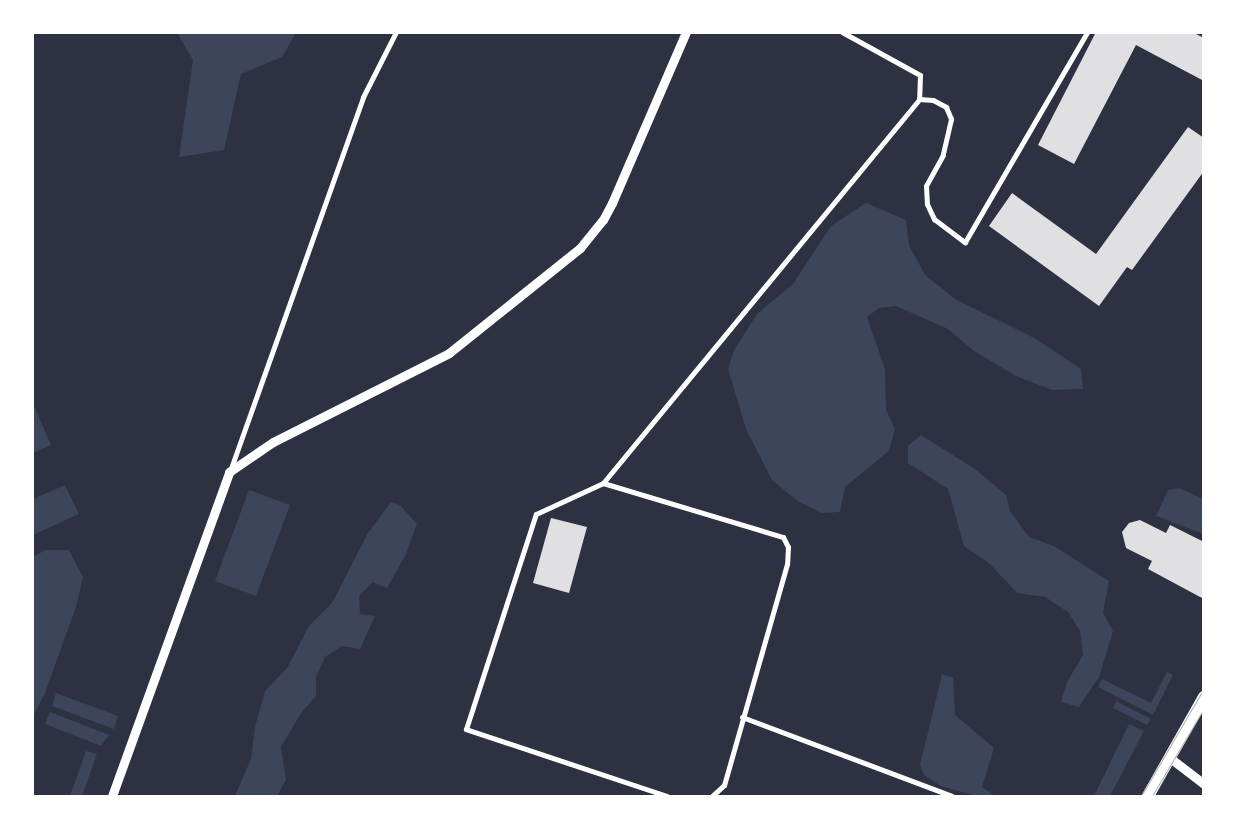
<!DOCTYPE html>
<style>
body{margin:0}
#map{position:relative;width:1236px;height:829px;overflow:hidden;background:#2d3142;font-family:Roboto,sans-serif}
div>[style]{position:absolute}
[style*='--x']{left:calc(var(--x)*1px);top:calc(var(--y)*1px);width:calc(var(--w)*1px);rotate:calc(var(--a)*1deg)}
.green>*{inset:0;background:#3c4559}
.building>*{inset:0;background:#e0e0e3}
.minor>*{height:5px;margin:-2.5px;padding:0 2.5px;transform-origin:2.5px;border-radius:2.5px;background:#fff}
.tertiary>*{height:9px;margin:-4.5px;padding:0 4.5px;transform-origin:4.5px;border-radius:4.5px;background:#fff}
.primary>*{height:12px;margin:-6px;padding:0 6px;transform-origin:6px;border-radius:6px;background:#fff}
.tram>*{height:1px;margin:-0.5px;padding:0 0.5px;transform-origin:0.5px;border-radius:0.5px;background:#abadb3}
span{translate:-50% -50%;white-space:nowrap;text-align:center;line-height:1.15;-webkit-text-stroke:4.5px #fff;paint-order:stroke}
.frame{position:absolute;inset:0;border:34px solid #fff;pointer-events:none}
</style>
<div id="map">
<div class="green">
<div style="clip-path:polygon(177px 33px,296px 33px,282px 57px,241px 74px,224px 150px,179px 157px,193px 60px)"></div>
<div style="clip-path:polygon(866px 203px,906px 220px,909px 245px,925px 275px,955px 299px,1036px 339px,1081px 369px,1083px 389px,1052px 390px,1016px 376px,974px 351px,948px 329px,896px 306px,879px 308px,867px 317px,885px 369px,886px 410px,895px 429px,889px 451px,845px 487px,840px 512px,822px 513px,799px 502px,772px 480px,746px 429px,728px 369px,734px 350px,757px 314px,793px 284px,831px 226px)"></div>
<div style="clip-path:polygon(32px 401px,51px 445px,33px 453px,32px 453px)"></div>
<div style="clip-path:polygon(921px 435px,975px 469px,1006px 495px,1010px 511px,1029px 537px,1054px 546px,1109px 581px,1103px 613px,1113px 631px,1099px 677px,1079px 707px,1061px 702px,1067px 682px,1083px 655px,1080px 631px,1068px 612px,1045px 597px,1017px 593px,990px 564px,964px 546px,948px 489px,908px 463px,908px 446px)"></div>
<div style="clip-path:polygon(65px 485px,79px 514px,33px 535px,33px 499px)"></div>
<div style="clip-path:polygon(1179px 488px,1203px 499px,1203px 534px,1156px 516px,1168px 490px)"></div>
<div style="clip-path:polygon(249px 490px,290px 505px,256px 596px,215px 581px)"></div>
<div style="clip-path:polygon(391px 502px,400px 505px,417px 524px,405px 556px,387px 588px,373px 582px,359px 596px,360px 614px,375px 616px,360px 649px,342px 646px,325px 657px,316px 677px,316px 696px,301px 713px,281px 747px,286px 780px,277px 796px,235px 796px,251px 759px,255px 727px,265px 691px,287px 668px,309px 626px,332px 603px,368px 533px)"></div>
<div style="clip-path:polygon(45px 550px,69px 550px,83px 577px,76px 607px,45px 693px,33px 717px,33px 557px)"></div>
<div style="clip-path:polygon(1167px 672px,1173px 675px,1153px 715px,1098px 687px,1102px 679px,1151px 703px)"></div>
<div style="clip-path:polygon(942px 674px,953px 678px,955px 715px,994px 748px,982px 787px,995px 796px,976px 796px,941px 786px,924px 775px,920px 765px)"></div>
<div style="clip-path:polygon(56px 693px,118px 716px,114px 729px,52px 706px)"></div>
<div style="clip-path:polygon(1116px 701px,1151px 719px,1147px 725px,1113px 708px)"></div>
<div style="clip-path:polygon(50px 712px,109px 735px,101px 746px,45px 724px)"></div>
<div style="clip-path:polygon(1129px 724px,1144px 731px,1110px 796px,1094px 796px)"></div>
<div style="clip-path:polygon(86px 751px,97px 754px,82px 796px,70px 796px)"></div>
</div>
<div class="building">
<div style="clip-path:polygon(1096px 32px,1192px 32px,1204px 38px,1204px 81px,1136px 45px,1074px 164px,1038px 145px)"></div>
<div style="clip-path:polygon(1188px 127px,1204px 138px,1204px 171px,1132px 270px,1127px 267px,1099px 306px,989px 226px,1012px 193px,1096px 254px)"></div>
<div style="clip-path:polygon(551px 518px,587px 527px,569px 593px,533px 583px)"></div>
<div style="clip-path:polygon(1140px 520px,1166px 533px,1170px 525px,1204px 542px,1202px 598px,1148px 569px,1152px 561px,1126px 548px,1122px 532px,1129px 523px)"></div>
</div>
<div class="minor">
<div style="--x:842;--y:32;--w:89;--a:28.9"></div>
<div style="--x:920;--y:75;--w:24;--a:92"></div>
<div style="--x:230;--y:471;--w:397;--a:-70.4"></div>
<div style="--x:363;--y:97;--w:73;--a:-63.1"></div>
<div style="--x:603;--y:483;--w:497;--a:-50.5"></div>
<div style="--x:919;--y:99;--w:14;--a:4"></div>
<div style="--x:933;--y:100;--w:15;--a:28"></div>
<div style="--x:946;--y:107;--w:13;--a:67"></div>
<div style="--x:951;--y:119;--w:37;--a:103"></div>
<div style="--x:943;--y:155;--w:35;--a:119"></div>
<div style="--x:926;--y:186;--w:18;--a:87"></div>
<div style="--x:927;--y:204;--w:17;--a:65"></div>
<div style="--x:934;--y:219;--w:39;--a:37"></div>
<div style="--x:965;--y:242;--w:243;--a:-59.8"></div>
<div style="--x:742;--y:717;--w:224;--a:20.6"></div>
<div style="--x:667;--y:796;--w:212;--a:-161.6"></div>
<div style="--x:466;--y:729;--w:226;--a:-72"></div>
<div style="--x:536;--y:514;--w:74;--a:-24.8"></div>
<div style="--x:603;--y:483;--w:188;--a:16.7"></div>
<div style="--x:783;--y:537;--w:11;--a:63"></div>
<div style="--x:788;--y:547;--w:17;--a:93"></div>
<div style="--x:787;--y:564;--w:230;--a:105.9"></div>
<div style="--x:724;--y:785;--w:16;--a:137"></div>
</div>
<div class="tertiary">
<div style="--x:1170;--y:758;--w:43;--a:37.4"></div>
<div style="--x:112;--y:796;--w:344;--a:-70.1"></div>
<div style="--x:229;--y:472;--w:53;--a:-34.3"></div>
<div style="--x:273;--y:442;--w:197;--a:-26.8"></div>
<div style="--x:449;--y:353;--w:168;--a:-38.7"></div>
<div style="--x:580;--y:248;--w:36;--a:-51"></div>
<div style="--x:603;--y:220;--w:19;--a:-62"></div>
<div style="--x:612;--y:203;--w:186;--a:-66.6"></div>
</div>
<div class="primary">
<div style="--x:1148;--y:796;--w:114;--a:-60.5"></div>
</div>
<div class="tram">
<div style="--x:1141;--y:796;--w:125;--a:-59.7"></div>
<div style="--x:1152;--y:796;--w:102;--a:-59.4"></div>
</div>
<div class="frame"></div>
</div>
